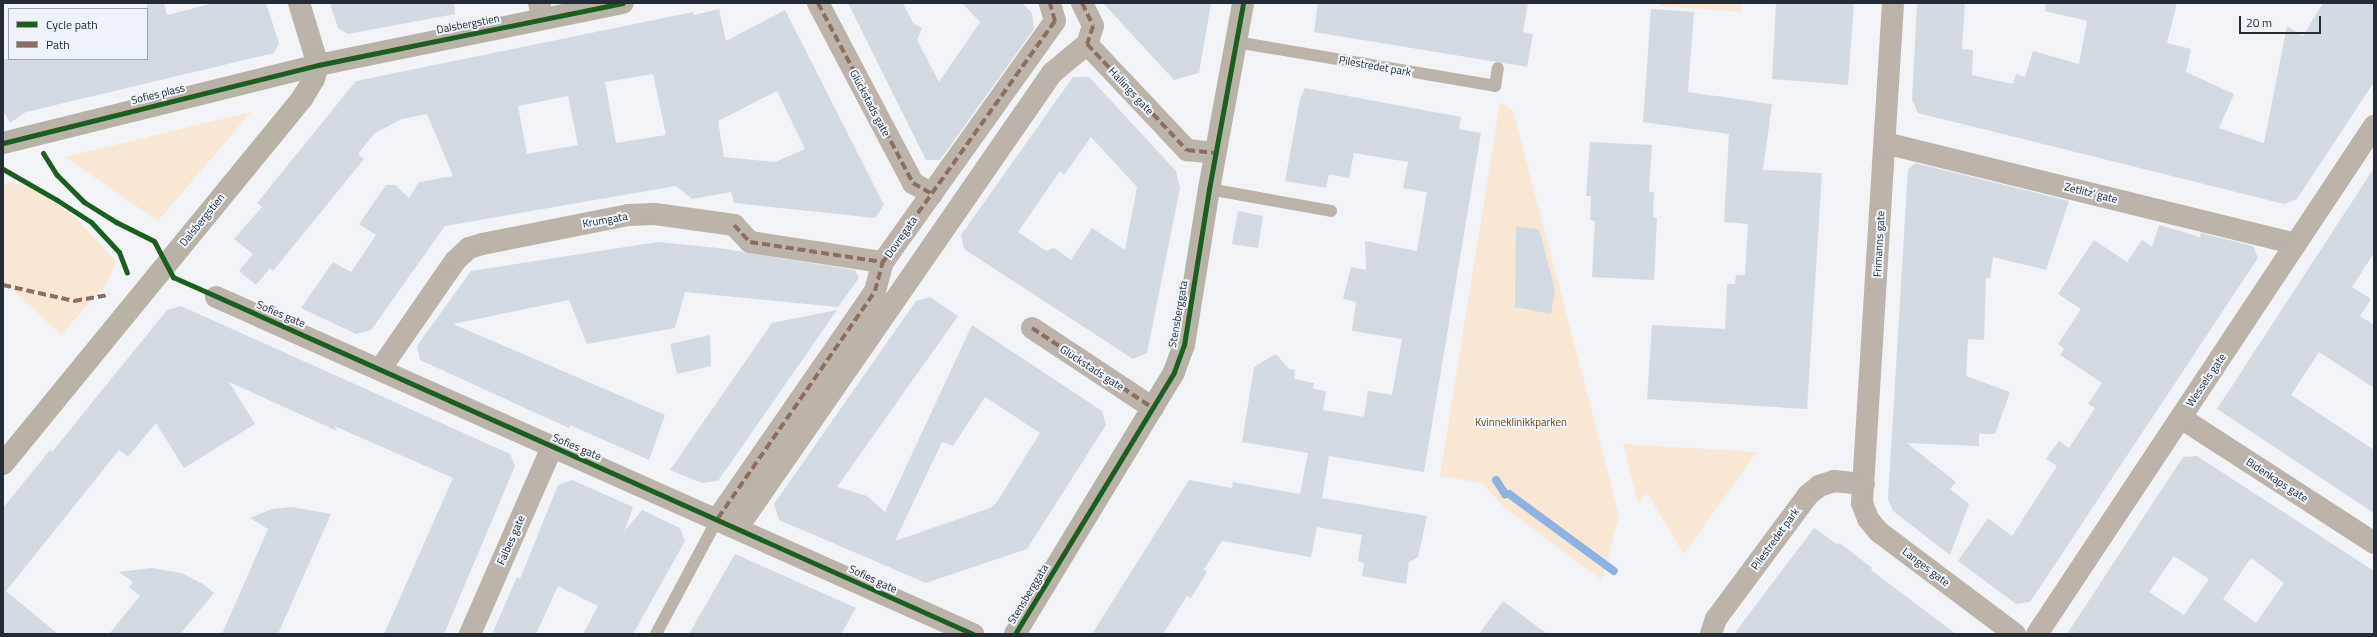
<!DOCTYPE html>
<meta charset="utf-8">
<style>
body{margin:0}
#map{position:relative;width:2377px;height:637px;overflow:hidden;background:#f1f3f6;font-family:"Titillium Web",sans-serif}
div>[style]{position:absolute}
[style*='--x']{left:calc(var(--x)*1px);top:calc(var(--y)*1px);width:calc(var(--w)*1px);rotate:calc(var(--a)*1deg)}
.green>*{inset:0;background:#f8e7d4}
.stream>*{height:8px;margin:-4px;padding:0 4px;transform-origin:4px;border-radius:4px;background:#8eb3e0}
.building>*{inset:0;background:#d4dae1}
.lane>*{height:12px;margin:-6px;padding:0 6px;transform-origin:6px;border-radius:6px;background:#bcb4ab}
.street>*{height:22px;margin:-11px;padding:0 11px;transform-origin:11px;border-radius:11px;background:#bcb4ab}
.secondary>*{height:22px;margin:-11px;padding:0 11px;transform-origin:11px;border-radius:11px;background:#b9b2a7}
.quiet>*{height:4px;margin-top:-2px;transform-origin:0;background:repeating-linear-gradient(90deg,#8d6e63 0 8px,transparent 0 12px)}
.cycleway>*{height:5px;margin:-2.5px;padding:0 2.5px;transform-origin:2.5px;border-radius:2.5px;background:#1b5e20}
span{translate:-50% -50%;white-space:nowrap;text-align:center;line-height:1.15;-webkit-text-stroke:4px #eef3f9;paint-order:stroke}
.street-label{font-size:11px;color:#222b36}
.park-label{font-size:11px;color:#724b18}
.frame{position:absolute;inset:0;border:4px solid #222b36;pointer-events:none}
.legend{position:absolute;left:8px;top:8px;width:140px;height:52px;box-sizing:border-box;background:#eef3f9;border:1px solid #9ca3ab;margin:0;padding:5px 7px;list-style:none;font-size:12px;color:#222b36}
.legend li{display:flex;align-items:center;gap:8px;height:20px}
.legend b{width:20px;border:1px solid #9ca3ab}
.scale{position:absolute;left:2239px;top:16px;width:82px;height:18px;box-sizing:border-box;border:2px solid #222b36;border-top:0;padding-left:5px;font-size:12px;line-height:14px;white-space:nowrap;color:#222b36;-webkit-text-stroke:3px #eef3f9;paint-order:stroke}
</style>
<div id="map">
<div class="green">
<div style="clip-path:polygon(1660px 3px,1742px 3px,1741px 12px,1660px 6px)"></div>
<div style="clip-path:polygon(1500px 102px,1513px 110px,1619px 515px,1602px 580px,1506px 509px,1482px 483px,1440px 476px)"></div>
<div style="clip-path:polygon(251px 112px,158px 221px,65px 157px)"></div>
<div style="clip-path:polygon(6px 183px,22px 184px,47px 197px,76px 218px,116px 262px,107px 283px,61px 335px,3px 281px,3px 184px)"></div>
<div style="clip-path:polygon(1623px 444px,1757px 452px,1684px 554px,1647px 493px,1638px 503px)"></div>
</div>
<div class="stream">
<div style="--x:1496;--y:480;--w:17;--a:57"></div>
<div style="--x:1505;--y:494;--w:4;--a:0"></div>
<div style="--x:1509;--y:494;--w:130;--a:36.3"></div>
</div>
<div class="building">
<div style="clip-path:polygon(147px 3px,164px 3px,167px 15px,214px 3px,266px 3px,279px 43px,274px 53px,26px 112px,10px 123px,3px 110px,3px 59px,147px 59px)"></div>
<div style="clip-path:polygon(330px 3px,454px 3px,455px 14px,348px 34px,338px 28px)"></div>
<div style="clip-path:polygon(848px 3px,903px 3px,913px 23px,922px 28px,917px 40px,939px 82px,980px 22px,962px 3px,1022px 3px,1032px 13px,1034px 29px,940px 160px,926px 160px)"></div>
<div style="clip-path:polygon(1103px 3px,1211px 3px,1199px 73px,1174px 80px)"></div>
<div style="clip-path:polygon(1318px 3px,1528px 3px,1523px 32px,1533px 34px,1527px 67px,1314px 32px)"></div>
<div style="clip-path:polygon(1776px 3px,1854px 3px,1848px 85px,1772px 79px)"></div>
<div style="clip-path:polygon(1917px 3px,1965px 3px,1962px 49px,1973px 50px,1972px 75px,2013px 84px,2016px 74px,2025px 77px,2033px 51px,2079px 64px,2087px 21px,2045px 11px,2046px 3px,2177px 3px,2167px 43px,2191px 49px,2186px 72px,2234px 94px,2219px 128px,2264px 143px,2287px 26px,2303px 36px,2323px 3px,2374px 3px,2374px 82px,2297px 199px,2284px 204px,1918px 113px,1912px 100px)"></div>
<div style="clip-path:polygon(evenodd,719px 9px,726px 41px,785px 10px,884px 205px,875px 218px,734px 203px,731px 192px,692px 199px,676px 186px,445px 226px,371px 330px,356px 334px,301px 308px,333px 262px,351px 272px,376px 235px,359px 224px,386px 185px,395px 185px,409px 198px,419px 182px,453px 176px,427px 114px,402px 119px,375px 133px,358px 154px,364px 159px,273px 271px,270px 268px,256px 285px,239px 271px,253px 254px,234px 239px,262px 207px,257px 203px,356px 81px,693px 12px,694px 15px,719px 9px,653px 74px,666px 135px,616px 143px,605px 82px,653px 74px,719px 9px,777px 91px,805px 149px,775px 162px,724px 157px,718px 121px,777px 91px,719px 9px,568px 96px,578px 145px,527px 154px,518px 106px,568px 96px)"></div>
<div style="clip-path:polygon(1651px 9px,1694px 12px,1688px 92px,1772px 104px,1763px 170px,1822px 173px,1807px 409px,1647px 399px,1652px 325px,1725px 329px,1727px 284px,1735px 284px,1736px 275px,1745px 275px,1748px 224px,1724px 222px,1729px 134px,1643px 122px)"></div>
<div style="clip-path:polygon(evenodd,1073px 77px,1089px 77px,1176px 171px,1180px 188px,1147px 353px,1133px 359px,964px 249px,961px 235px,1073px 77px,1091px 137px,1137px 187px,1125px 250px,1092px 228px,1071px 260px,1054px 248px,1046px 251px,1018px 232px,1060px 171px,1064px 175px,1091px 137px)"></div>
<div style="clip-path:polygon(1305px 88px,1461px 117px,1459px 129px,1481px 133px,1424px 472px,1329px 456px,1322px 498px,1427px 516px,1418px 557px,1409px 562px,1406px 584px,1362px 576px,1364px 563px,1358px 561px,1362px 535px,1317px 527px,1311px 557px,1222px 541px,1204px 569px,1207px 572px,1191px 598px,1187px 596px,1163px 634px,1092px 634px,1189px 480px,1232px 488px,1233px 482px,1300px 494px,1308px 453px,1242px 442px,1254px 367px,1276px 354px,1289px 369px,1295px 370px,1294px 379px,1314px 383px,1313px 389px,1326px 391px,1323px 410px,1364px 417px,1368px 391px,1392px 395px,1402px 339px,1352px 331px,1356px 302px,1343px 299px,1351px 267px,1366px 270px,1365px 241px,1417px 251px,1427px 192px,1403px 188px,1408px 162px,1354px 153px,1349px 178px,1329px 174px,1326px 188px,1285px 181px,1300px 99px)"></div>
<div style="clip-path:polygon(1590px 142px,1652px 145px,1649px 192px,1654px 192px,1653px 217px,1657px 218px,1654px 280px,1592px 277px,1595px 221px,1590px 220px,1591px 196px,1586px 196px)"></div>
<div style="clip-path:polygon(1915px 163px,2069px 201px,2046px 270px,1993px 257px,1990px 278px,1986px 278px,1984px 340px,1968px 339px,1966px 376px,2010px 392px,1995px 434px,1979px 434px,1979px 446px,1907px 443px,1956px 482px,1950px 489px,1969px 504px,1950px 555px,1893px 511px,1888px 499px,1908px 169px)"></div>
<div style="clip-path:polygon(2374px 168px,2374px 253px,2352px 287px,2371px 299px,2360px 316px,2374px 325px,2374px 388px,2319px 352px,2291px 395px,2374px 450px,2374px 513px,2217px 409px)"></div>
<div style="clip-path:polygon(1238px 211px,1263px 216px,1258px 248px,1232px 244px)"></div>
<div style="clip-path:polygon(2159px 225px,2200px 237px,2201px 233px,2253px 246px,2258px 258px,2030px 602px,2016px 604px,1958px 561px,1988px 518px,2012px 536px,2057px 466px,2046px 459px,2059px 441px,2069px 448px,2095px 408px,2088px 404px,2102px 383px,2060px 355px,2064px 349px,2058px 344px,2081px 309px,2058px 294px,2094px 240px,2127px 262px,2142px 240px,2152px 247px)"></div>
<div style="clip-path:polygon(1516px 227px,1539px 229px,1555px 290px,1551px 314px,1515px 307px)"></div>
<div style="clip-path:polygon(658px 242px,719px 248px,855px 270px,859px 278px,838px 307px,685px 292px,675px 328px,587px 344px,569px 300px,453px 324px,665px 415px,649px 460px,570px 425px,569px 428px,420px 360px,417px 346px,471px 271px)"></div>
<div style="clip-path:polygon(evenodd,930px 297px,958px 316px,837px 487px,867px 496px,885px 512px,972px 325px,1102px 411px,1106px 425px,1027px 549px,926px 583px,779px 520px,774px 504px,916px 301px,930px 297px,985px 397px,1040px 433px,997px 502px,990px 508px,895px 541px,942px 442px,953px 446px,985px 397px)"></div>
<div style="clip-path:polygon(181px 306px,510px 454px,515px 466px,444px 634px,384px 634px,453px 478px,334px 426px,337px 431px,229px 382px,255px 424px,184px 468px,156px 423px,128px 457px,119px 450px,6px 591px,58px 634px,3px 634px,3px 508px,50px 450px,52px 452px,167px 310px)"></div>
<div style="clip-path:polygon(837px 310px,718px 481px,702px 483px,670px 470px,772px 323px)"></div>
<div style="clip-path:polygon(710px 335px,711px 366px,677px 374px,670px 344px)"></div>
<div style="clip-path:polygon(evenodd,2197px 456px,2374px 571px,2374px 634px,2067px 634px,2183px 457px,2197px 456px,2174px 556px,2209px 579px,2184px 615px,2149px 592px,2174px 556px,2197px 456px,2251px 558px,2284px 583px,2256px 623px,2223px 599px,2251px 558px)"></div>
<div style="clip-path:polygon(572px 480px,633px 507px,624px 532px,642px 510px,680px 528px,685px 541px,633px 634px,583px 634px,598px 606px,558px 586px,536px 634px,492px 634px,517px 577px,520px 579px,558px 485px)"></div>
<div style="clip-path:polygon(292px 507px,331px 514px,278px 634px,222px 634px,268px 529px,250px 518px,272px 509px)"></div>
<div style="clip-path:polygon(1814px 528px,1838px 545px,1840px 543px,1872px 568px,1871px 570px,1956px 634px,1734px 634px)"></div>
<div style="clip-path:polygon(735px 554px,856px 608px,841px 634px,689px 634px)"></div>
<div style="clip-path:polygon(152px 568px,181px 573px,203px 584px,214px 593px,180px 634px,109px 634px,140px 596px,129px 587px,133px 582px,119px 572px)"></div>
<div style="clip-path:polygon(1503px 601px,1547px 634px,1479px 634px)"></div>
</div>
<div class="lane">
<div style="--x:1236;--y:42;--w:263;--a:9.6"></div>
<div style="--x:1495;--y:86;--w:18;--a:-81"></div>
<div style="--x:1209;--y:189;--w:124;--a:10.2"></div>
<div style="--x:656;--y:634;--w:132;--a:-61.9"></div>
</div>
<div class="street">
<div style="--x:299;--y:3;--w:65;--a:73"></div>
<div style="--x:539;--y:3;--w:16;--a:76"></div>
<div style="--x:818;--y:3;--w:204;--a:62.2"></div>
<div style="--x:913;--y:183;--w:22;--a:30"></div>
<div style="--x:1082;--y:3;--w:25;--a:64"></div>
<div style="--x:1093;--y:26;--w:19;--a:108"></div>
<div style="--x:1087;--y:44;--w:146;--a:46.7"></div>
<div style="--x:1187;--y:150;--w:28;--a:6"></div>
<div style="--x:1893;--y:3;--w:501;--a:93.55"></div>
<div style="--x:1862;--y:503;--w:17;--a:69"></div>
<div style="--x:1868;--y:519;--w:17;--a:50"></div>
<div style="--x:1879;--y:532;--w:170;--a:36.9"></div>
<div style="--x:1885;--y:143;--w:423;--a:13.8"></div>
<div style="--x:216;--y:297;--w:829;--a:24"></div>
<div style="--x:1032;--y:328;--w:145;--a:33.5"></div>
<div style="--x:381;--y:368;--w:130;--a:-55.3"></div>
<div style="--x:455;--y:261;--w:19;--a:-43"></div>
<div style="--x:469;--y:248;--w:14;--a:-17"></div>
<div style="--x:482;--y:244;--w:149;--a:-11.2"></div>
<div style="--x:628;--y:215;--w:27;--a:-2"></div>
<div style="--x:655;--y:214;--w:80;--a:7.9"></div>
<div style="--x:734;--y:225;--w:23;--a:47"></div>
<div style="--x:750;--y:242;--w:134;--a:8.6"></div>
<div style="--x:2181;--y:418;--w:230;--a:32.9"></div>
<div style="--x:718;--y:518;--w:276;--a:-55.3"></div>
<div style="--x:875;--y:291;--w:30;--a:-75"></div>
<div style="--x:883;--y:262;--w:296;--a:-54.5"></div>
<div style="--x:1055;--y:21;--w:19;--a:-106"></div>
<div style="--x:738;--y:527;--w:552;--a:-55.33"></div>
<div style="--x:1052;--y:73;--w:45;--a:-39.6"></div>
<div style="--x:470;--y:634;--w:204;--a:-66.3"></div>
<div style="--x:1711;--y:634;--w:16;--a:-72"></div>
<div style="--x:1716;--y:619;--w:154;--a:-53.4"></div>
<div style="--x:1808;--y:495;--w:14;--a:-39"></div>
<div style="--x:1819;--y:486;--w:16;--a:-18"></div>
<div style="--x:1834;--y:481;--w:30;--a:6"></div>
<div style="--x:2037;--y:634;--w:610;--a:-56.44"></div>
</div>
<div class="secondary">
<div style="--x:3;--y:143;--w:325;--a:-13.9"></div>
<div style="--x:318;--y:65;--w:311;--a:-11.5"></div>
<div style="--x:3;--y:464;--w:474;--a:-50.7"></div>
<div style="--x:303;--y:97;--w:21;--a:-59"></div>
<div style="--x:314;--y:79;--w:15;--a:-74"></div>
<div style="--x:1015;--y:634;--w:306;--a:-58.7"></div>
<div style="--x:1174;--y:372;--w:29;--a:-70"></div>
<div style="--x:1184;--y:345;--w:158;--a:-80.9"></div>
<div style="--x:1209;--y:189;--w:189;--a:-79.6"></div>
</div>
<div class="quiet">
<div style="--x:818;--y:3;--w:204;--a:62.2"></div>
<div style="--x:913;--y:183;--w:22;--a:30"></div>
<div style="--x:1082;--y:3;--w:25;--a:64"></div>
<div style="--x:1093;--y:26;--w:19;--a:108"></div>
<div style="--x:1087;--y:44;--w:146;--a:46.7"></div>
<div style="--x:1187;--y:150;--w:28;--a:6"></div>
<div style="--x:734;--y:225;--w:23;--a:47"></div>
<div style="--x:750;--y:242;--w:134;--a:8.6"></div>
<div style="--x:3;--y:285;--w:73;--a:12.7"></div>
<div style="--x:74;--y:301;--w:36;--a:-10"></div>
<div style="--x:1032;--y:328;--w:145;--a:33.5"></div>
<div style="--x:718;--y:518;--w:276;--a:-55.3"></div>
<div style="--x:875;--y:291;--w:30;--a:-75"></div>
<div style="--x:883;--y:262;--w:296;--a:-54.5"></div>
<div style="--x:1055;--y:21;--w:19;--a:-106"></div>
</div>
<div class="cycleway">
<div style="--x:3;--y:143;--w:325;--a:-13.9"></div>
<div style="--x:318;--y:65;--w:311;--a:-11.5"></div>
<div style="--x:43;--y:153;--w:26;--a:58"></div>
<div style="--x:57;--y:175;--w:38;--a:45"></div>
<div style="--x:84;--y:202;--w:38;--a:32"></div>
<div style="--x:116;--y:222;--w:42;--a:26.6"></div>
<div style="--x:154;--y:241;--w:41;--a:62.2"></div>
<div style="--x:173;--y:277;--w:876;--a:24.05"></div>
<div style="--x:3;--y:169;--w:62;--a:29.9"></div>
<div style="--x:57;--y:200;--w:40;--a:32.9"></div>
<div style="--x:91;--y:222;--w:41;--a:47"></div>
<div style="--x:119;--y:252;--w:22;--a:69"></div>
<div style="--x:1015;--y:634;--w:306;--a:-58.7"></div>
<div style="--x:1174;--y:372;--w:29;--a:-70"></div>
<div style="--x:1184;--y:345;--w:158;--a:-80.9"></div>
<div style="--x:1209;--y:189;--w:189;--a:-79.6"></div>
</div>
<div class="street-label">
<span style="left:468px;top:24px;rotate:-11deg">Dalsbergstien</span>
<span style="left:1375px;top:66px;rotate:10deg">Pilestredet park</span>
<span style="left:1131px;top:91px;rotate:47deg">Hallings gate</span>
<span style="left:158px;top:94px;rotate:-14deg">Sofies plass</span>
<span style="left:870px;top:103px;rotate:62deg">Glückstads gate</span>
<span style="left:2091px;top:193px;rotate:14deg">Zetlitz’ gate</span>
<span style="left:202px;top:220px;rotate:-51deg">Dalsbergstien</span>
<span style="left:605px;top:220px;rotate:-10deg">Krumgata</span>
<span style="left:901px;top:237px;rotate:-55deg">Dovregata</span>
<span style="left:1879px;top:244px;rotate:-87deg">Frimanns gate</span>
<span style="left:281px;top:314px;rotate:23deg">Sofies gate</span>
<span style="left:1178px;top:314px;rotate:-80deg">Stensberggata</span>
<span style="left:1092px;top:368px;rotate:33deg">Glückstads gate</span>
<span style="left:2206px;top:380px;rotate:-56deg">Wessels gate</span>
<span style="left:577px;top:447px;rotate:23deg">Sofies gate</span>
<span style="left:2277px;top:480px;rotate:33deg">Bidenkaps gate</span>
<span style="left:1775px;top:539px;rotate:-54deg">Pilestredet park</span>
<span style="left:511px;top:540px;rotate:-66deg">Falbes gate</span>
<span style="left:1926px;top:567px;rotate:37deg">Langes gate</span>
<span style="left:873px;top:579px;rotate:25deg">Sofies gate</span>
<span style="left:1028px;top:594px;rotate:-59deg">Stensberggata</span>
</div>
<div class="park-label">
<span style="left:1521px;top:422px">Kvinneklinikkparken</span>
</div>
<div class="frame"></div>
<ul class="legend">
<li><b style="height:5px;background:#1b5e20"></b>Cycle path</li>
<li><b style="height:5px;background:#8d6e63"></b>Path</li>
</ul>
<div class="scale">20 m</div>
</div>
